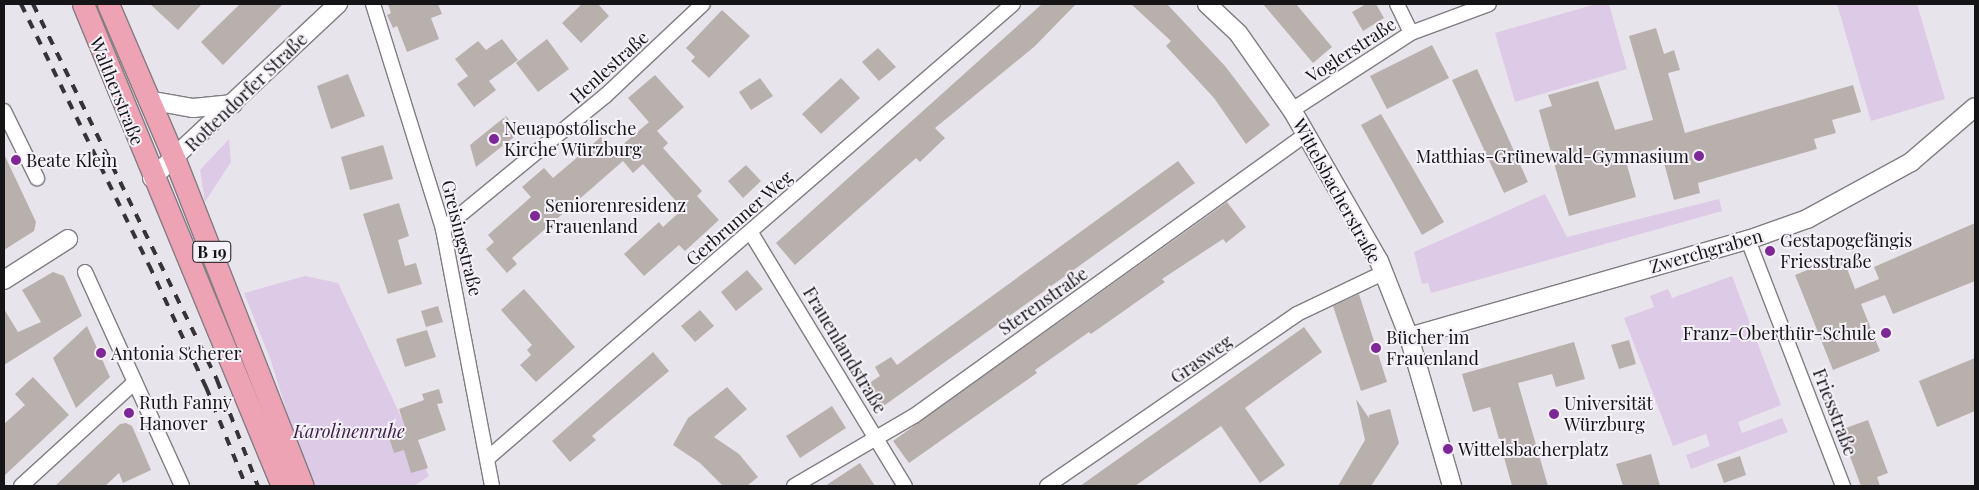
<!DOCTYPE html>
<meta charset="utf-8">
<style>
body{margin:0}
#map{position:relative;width:1979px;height:490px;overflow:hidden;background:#e8e4eb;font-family:"Playfair Display",serif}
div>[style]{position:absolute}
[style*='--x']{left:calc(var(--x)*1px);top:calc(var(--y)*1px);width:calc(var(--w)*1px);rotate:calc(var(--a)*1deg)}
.green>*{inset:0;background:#ddcae7}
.building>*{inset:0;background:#b8b0ad}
.roads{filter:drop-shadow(1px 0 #817d83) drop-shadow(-1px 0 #817d83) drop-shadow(0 1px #817d83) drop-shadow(0 -1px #817d83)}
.minor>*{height:14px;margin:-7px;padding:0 7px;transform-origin:7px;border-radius:7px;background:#fff}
.tertiary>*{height:18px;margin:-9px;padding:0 9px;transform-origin:9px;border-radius:9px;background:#fff}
.primary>*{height:21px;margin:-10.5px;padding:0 10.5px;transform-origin:10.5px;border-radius:10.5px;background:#eea3b5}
.rail>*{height:4px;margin-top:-2px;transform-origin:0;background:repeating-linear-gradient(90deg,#343336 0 9px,transparent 0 18px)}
.dots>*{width:14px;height:14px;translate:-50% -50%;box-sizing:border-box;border:2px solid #f5f1f8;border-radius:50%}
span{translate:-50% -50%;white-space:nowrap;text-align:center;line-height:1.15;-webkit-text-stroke:4px #f5f1f8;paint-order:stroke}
.shield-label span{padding:1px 4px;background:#f5f1f8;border:1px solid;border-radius:4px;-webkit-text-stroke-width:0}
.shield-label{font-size:16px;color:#151416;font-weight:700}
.street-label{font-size:18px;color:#151416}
.poi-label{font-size:18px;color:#151416}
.left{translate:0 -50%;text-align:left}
.right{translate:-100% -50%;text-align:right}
.park-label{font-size:18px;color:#3a1e48;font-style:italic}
.frame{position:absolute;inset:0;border:5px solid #151416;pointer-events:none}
</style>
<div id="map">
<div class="green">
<div style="clip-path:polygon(1596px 4px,1609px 4px,1627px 69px,1515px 102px,1495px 33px)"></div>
<div style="clip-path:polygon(1837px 4px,1917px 4px,1945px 99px,1871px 121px)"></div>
<div style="clip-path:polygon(229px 139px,231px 162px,205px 202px,200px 170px)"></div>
<div style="clip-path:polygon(1545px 194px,1567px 237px,1719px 199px,1722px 211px,1431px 293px,1428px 283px,1422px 284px,1414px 252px)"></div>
<div style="clip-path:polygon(305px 276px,338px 283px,429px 476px,414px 486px,310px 486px,271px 361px,244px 293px)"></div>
<div style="clip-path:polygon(1732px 276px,1781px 405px,1738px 422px,1742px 433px,1782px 418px,1788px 432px,1691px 469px,1686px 455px,1710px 446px,1706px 434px,1673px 446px,1624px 318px,1654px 307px,1650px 296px,1668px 289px,1672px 298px)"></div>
</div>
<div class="building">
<div style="clip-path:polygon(150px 4px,202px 4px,178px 30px)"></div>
<div style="clip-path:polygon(240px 4px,283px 4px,223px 65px,201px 42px)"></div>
<div style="clip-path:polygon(388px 4px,438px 4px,442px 14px,431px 18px,439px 39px,407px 52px,397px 26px,393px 28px,387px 15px,391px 13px)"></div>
<div style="clip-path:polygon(582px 4px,598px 4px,609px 16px,581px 43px,562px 23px)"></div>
<div style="clip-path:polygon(1042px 4px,1076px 4px,1034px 47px,935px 128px,945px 138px,920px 162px,916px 158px,795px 265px,776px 243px)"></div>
<div style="clip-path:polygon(1131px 4px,1167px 4px,1225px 66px,1270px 125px,1246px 144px,1214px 98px,1166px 46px,1171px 41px)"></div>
<div style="clip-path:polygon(1263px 4px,1296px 4px,1332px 47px,1313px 63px)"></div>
<div style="clip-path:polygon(1366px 4px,1376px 4px,1384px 18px,1363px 31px,1352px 12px)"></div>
<div style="clip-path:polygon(722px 10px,750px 36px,709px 78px,691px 61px,695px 57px,686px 48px)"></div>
<div style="clip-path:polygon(1656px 28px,1664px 54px,1674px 50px,1680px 70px,1668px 73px,1685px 133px,1853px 85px,1861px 112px,1832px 120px,1836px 133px,1814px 139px,1817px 149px,1698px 183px,1700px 193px,1674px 200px,1660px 148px,1625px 158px,1636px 197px,1569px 216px,1539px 110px,1552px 106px,1548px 95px,1598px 81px,1615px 130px,1653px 120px,1629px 36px)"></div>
<div style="clip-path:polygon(502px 39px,518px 60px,489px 81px,496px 90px,474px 107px,457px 84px,468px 76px,455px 59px,478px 41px,486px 50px)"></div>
<div style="clip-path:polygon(547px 39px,569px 69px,538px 92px,516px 63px)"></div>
<div style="clip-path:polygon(1432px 45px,1449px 78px,1387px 109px,1370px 76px)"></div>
<div style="clip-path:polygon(878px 48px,896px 67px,879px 81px,862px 62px)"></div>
<div style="clip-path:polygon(1477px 69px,1528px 182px,1504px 193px,1452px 80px)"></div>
<div style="clip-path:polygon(348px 74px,365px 116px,331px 129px,317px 86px)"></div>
<div style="clip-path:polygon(655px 75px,684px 107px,657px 131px,668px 143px,663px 148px,702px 191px,697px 196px,719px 220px,685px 251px,679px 245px,644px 276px,624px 254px,659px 222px,663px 227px,683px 209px,643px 164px,633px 173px,623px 161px,512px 258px,517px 264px,507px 273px,486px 249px,494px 242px,488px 235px,531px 197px,522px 187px,544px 168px,553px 178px,601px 137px,614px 152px,649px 122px,654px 128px,628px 98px)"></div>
<div style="clip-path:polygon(760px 78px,773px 96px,751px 110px,739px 92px)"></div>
<div style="clip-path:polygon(841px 78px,860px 98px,821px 134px,802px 114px)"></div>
<div style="clip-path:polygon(1381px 114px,1444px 222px,1422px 235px,1361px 125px)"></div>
<div style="clip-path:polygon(506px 116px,519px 133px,476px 167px,470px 145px)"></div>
<div style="clip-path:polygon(383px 145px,393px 179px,350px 190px,341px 157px)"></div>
<div style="clip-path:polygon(4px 154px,36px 222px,34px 231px,4px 250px)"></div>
<div style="clip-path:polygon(1178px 161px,1195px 183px,878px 410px,863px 387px,880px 376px,875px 367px,891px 357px,897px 365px)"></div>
<div style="clip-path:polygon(746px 165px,761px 181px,743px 198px,728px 181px)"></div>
<div style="clip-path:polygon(1227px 202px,1246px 227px,1226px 243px,1223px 239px,1162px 279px,1165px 282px,1091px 334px,1089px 332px,1035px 370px,1037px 373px,909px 463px,893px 441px)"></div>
<div style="clip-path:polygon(399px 203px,409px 236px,398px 240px,405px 266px,416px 263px,422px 284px,388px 294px,363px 214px)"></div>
<div style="clip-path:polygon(1975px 223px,1975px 281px,1893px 314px,1885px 295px,1861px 304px,1880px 351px,1833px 370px,1795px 275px,1842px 256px,1855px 289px,1879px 279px,1874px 267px)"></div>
<div style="clip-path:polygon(747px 270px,763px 289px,736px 311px,721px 292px)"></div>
<div style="clip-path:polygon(53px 272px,64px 276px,82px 316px,4px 365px,4px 309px,18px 332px,41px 322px,22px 290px)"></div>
<div style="clip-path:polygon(524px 289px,575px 347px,536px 382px,520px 365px,531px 355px,527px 350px,532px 345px,501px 310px)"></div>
<div style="clip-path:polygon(1359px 294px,1387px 382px,1361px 391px,1333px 306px)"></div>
<div style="clip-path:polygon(438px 306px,443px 322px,426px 327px,421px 311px)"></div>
<div style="clip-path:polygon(700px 310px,714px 326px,695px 342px,681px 326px)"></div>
<div style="clip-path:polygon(87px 326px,110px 377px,76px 408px,53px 358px)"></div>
<div style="clip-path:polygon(1304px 327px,1322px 352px,1245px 408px,1285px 465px,1260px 483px,1221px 426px,1135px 486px,1080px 486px)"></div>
<div style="clip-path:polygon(427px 330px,436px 357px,405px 367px,396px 339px)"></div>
<div style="clip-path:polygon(1629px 340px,1636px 364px,1619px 369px,1611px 345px)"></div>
<div style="clip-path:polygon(1574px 342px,1585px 379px,1556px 387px,1552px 374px,1518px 383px,1548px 486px,1512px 486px,1490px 407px,1473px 412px,1462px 374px)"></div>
<div style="clip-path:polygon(653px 352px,669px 371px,592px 436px,596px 440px,570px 462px,552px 441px)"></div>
<div style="clip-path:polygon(1975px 358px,1975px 411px,1937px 427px,1919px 381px)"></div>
<div style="clip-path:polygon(33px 377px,69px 415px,4px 476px,4px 424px,25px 405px,15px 394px)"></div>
<div style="clip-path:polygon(727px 387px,747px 409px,714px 437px,739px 454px,758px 477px,747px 486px,723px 486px,700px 463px,673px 445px,688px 418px)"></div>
<div style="clip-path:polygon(439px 389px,443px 403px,437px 404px,446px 430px,418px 440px,428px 468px,411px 473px,404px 450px,394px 453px,389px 437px,406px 430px,399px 409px,424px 400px,422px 394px)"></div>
<div style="clip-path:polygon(1356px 399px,1369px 418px,1369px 415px,1390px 409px,1399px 443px,1371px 486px,1338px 486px,1365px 440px)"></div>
<div style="clip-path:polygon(832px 406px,846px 428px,800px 458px,786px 436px)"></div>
<div style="clip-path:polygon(1868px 420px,1888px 473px,1877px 477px,1880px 486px,1861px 486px,1840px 430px)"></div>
<div style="clip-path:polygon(126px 423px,132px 426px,151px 470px,123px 483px,119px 473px,105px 486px,55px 486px,120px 424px)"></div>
<div style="clip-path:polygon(1651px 454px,1660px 486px,1623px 486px,1616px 464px)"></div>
<div style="clip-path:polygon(1740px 456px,1746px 475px,1724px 483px,1717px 464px)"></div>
<div style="clip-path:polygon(860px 463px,875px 486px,825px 486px)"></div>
</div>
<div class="roads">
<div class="minor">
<div style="--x:373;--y:4;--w:236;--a:72.7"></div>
<div style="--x:443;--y:229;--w:262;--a:79.2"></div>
<div style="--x:1397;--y:4;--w:32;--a:64"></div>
<div style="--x:1292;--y:110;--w:142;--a:-32.9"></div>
<div style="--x:1411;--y:33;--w:83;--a:-20.4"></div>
<div style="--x:4;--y:111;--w:75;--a:63.8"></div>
<div style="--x:443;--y:229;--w:210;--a:-39.4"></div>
<div style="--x:605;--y:96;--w:134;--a:-43.2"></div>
<div style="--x:751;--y:233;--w:296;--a:58.7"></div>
<div style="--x:1748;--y:240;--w:264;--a:68.9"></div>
<div style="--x:85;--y:272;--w:235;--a:65.6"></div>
<div style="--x:488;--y:458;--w:694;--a:-40.85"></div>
<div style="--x:21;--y:486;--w:154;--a:-42.4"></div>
<div style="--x:794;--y:486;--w:139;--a:-30.3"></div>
<div style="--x:914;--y:416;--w:483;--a:-35.7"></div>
<div style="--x:1047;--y:486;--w:303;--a:-34.5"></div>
<div style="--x:1297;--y:314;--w:95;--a:-25.5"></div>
</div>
<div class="tertiary">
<div style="--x:1207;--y:4;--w:42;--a:43.1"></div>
<div style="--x:1238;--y:33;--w:94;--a:55"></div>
<div style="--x:1292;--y:110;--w:174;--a:60.1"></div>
<div style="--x:1379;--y:261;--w:82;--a:68.5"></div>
<div style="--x:1409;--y:337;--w:155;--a:73.9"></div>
<div style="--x:148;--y:100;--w:46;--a:10.1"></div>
<div style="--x:193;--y:108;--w:40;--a:-5.7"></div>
<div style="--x:152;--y:178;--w:255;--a:-43.1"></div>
<div style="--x:4;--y:280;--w:76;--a:-32.6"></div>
<div style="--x:1409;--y:337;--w:353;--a:-16"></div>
<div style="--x:1748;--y:240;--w:63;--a:-19.6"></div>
<div style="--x:1807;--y:219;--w:119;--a:-28.7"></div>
<div style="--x:1911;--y:162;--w:84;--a:-40.7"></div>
</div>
<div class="primary">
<div style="--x:83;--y:4;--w:521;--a:67.57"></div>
<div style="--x:108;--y:4;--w:170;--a:66.8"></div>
<div style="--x:175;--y:160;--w:350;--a:68.6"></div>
</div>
</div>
<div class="rail">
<div style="--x:21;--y:4;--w:291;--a:63.9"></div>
<div style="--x:149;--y:265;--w:135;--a:65"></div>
<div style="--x:206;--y:387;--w:107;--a:68"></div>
<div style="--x:33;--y:4;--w:419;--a:63.9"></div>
<div style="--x:217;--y:380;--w:114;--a:68.9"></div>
</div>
<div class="dots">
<div style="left:494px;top:139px;background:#7e2897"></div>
<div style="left:1699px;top:156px;background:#7e2897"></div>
<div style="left:16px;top:160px;background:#7e2897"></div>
<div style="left:535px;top:216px;background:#7e2897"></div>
<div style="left:1770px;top:251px;background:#7e2897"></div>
<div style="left:1886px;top:333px;background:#7e2897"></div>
<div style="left:1376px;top:348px;background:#7e2897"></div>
<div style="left:101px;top:353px;background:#7e2897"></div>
<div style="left:129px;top:413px;background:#7e2897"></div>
<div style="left:1554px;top:414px;background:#7e2897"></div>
<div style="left:1448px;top:449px;background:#7e2897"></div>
</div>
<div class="shield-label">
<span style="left:212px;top:252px">B 19</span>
</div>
<div class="street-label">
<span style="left:1351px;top:50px;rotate:-33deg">Voglerstraße</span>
<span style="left:609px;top:67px;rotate:-42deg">Henlestraße</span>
<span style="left:117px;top:91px;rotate:68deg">Waltherstraße</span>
<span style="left:246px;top:92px;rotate:-44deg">Rottendorfer Straße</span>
<span style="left:1337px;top:191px;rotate:61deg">Wittelsbacherstraße</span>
<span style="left:739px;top:218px;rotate:-41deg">Gerbrunner Weg</span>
<span style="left:462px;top:238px;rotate:76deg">Greisingstraße</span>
<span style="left:1706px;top:251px;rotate:-16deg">Zwerchgraben</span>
<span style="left:1043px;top:301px;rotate:-35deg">Sterenstraße</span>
<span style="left:845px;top:350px;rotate:59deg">Frauenlandstraße</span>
<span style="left:1201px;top:359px;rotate:-35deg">Grasweg</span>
<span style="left:1835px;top:412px;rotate:69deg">Friesstraße</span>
</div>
<div class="poi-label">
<span class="left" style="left:504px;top:139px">Neuapostolische<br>Kirche Würzburg</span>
<span class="right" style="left:1689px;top:156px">Matthias-Grünewald-Gymnasium</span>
<span class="left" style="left:26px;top:160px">Beate Klein</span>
<span class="left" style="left:545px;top:216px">Seniorenresidenz<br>Frauenland</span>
<span class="left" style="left:1780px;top:251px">Gestapogefängis<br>Friesstraße</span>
<span class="right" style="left:1876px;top:333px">Franz-Oberthür-Schule</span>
<span class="left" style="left:1386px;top:348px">Bücher im<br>Frauenland</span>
<span class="left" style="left:111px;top:353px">Antonia Scherer</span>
<span class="left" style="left:139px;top:413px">Ruth Fanny<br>Hanover</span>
<span class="left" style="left:1564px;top:414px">Universität<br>Würzburg</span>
<span class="left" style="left:1458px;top:449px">Wittelsbacherplatz</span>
</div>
<div class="park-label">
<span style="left:349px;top:431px">Karolinenruhe</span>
</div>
<div class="frame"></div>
</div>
